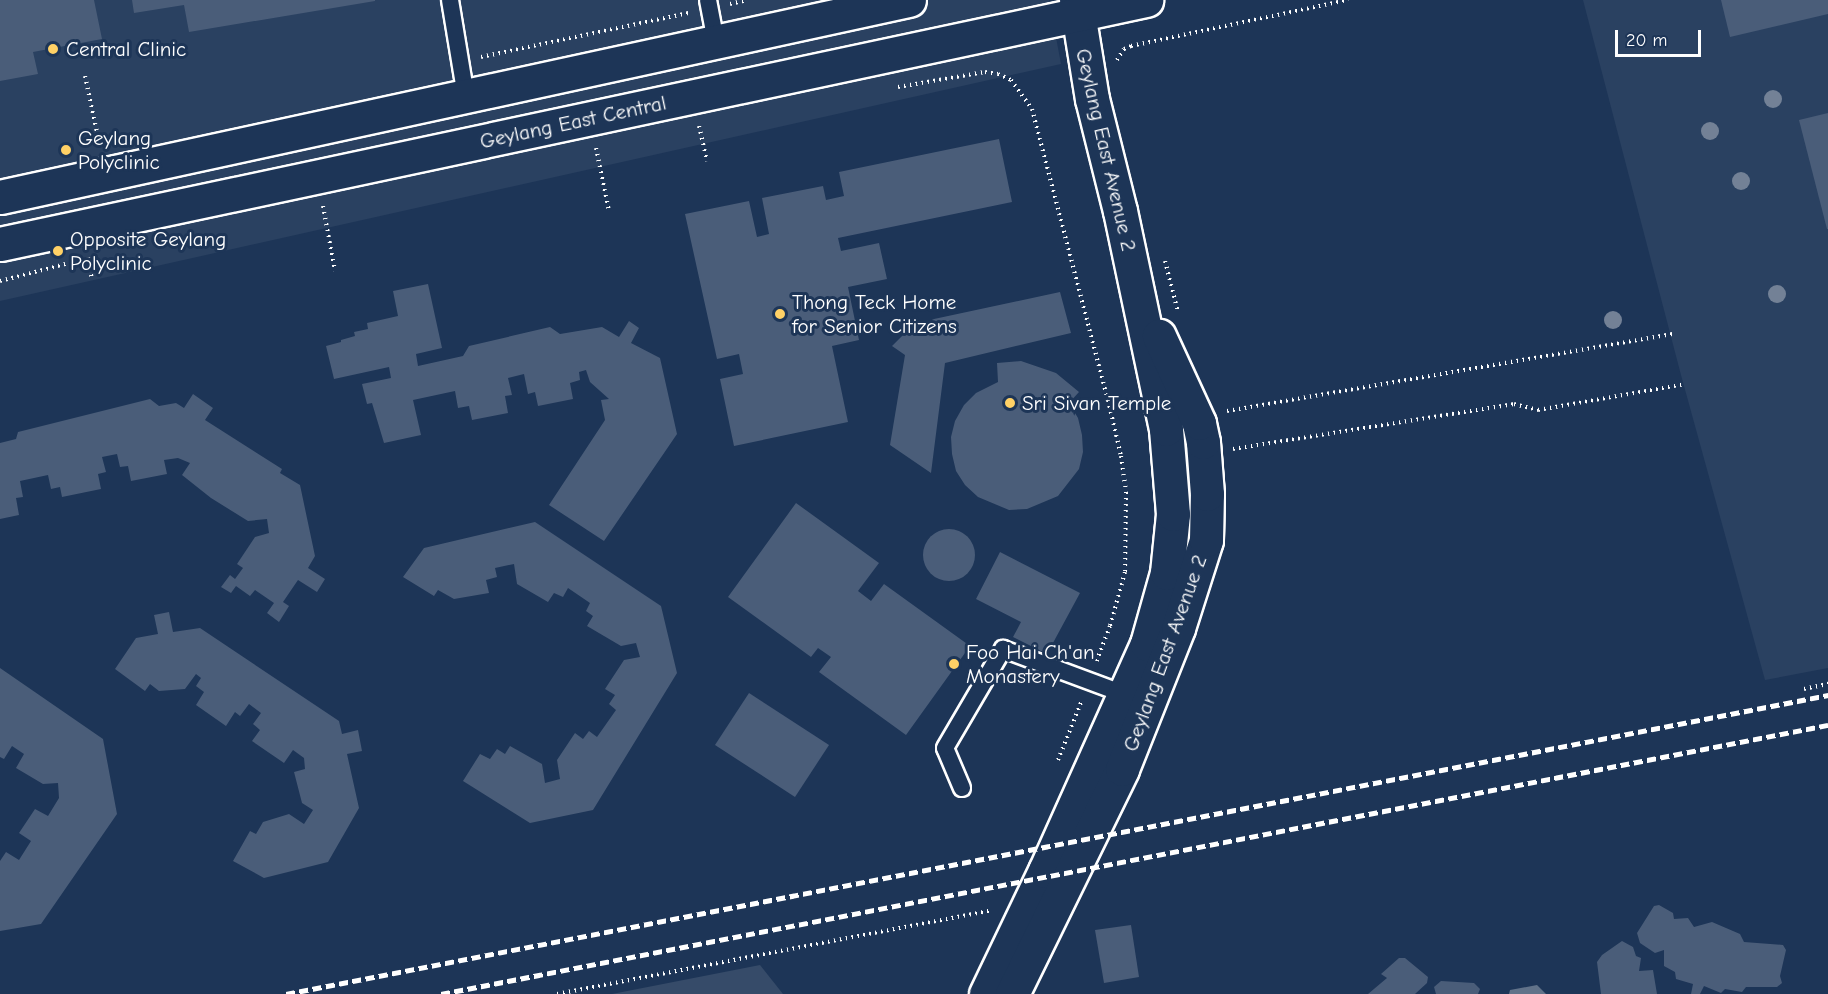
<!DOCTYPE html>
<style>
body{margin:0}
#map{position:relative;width:1828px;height:994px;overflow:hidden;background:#1d3557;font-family:"Comic Neue",sans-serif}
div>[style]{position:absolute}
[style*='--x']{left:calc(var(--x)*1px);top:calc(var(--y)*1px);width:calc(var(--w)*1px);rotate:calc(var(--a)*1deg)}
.built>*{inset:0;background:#2a4161}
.green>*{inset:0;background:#364b69}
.water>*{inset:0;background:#617289}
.building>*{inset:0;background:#4a5d79}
.round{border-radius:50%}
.path>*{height:4px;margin-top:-2px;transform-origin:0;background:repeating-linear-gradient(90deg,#fff 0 1.5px,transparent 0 6px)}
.roads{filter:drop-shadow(2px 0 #fff) drop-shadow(-2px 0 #fff) drop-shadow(0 2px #fff) drop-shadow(0 -2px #fff)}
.lane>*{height:16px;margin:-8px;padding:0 8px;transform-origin:8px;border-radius:8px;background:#1d3557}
.street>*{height:33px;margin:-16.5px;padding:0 16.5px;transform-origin:16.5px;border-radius:16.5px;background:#1d3557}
.secondary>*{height:33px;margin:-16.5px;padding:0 16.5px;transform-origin:16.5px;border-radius:16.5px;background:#1d3557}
.rail>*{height:4.5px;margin-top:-2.25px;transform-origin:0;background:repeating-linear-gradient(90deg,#fff 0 9px,transparent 0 13.5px)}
.trees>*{width:18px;height:18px;margin:-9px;border-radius:50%;background:#738196}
.dots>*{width:16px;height:16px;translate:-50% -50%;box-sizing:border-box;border:3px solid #1d3557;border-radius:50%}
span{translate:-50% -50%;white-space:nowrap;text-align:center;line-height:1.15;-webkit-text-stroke:6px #1d3557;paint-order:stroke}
.poi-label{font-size:21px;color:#fff}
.left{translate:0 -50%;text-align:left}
.street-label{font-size:21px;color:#fff}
.scale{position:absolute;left:1615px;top:30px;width:86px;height:27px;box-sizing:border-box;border:3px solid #fff;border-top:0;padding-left:8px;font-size:18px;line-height:21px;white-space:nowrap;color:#fff;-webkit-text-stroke:4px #1d3557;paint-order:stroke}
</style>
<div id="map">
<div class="built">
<div style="clip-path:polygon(0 0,1049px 0,1061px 64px,0 301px)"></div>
<div style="clip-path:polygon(1583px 0,1828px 0,1828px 668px,1765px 680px,1681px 375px)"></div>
</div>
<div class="green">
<div style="clip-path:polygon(760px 965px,783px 994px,612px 994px)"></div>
</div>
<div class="water">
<div style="clip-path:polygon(1537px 985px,1546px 994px,1509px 994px,1510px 990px)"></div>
</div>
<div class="building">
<div style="clip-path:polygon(0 0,94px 0,102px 39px,33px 52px,38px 74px,0 81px)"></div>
<div style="clip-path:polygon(132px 0,375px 0,375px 1px,189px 32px,184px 5px,134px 13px)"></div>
<div style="clip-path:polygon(1721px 0,1828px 0,1828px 14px,1730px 37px)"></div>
<div style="clip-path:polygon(1828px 113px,1828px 229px,1827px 229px,1799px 120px)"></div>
<div style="clip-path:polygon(999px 139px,1012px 202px,838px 238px,841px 251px,879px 243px,887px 279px,848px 287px,859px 340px,832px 346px,848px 422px,734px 446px,720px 379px,743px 374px,739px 354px,717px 359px,685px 214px,749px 201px,757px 237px,769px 234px,762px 198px,823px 186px,826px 200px,844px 196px,839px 172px)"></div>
<div style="clip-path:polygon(428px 284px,442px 348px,416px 354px,418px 366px,463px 356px,469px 346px,550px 327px,560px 334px,602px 327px,619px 337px,629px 321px,639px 328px,631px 343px,660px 358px,677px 434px,604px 541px,549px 505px,605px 420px,601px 400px,609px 399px,590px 382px,586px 370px,579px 372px,580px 380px,570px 383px,573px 399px,538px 406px,535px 392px,528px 394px,524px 374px,508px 378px,512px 395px,505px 396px,508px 413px,472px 420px,469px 406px,458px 408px,455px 391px,413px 400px,421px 435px,384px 443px,372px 403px,367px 404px,362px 384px,391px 378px,389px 367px,334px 379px,326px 346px,341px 342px,341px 340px,355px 336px,354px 332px,368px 329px,367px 323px,398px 316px,393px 291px)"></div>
<div style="clip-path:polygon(1060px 292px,1071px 333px,945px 363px,931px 473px,890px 445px,905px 355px,892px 346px,907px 331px,934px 319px)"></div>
<div style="clip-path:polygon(1021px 361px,1056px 373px,1079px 392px,1069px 403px,1078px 418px,1082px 435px,1083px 452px,1079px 469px,1058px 496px,1027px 509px,1009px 510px,978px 497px,965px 485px,956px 471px,952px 454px,951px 437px,955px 421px,964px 405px,976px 393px,998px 382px,997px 363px)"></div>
<div style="clip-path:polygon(193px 394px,213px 408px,205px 420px,282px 469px,280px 473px,300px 485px,315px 556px,308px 568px,325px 579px,317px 592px,298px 580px,283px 602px,289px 606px,279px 622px,267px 613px,274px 603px,255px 590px,250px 596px,236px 586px,231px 593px,221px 587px,230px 575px,235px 579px,243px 568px,237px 564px,255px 537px,269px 533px,267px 519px,248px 521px,211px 498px,182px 475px,190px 463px,178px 458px,164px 460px,167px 474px,131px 481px,128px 466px,120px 467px,117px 454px,102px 457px,106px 472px,98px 474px,101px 489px,62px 497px,60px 487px,51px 489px,48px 475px,20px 481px,23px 497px,16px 498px,19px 515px,0 519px,0 443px,16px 439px,18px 432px,150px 399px,159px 406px,176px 403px,184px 408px)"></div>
<div style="clip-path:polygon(796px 503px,879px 563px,858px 591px,871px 601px,884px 584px,970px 646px,906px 735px,819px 672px,831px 657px,818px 648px,811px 657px,728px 597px)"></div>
<div style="clip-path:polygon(535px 522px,661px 606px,677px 673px,593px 810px,530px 823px,463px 781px,480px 754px,490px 759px,497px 749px,505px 754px,510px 746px,542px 764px,545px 783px,560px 779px,557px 760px,575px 733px,583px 739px,589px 731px,597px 737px,616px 710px,609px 704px,615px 695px,605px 689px,624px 660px,640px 657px,636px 643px,621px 646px,587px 626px,593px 616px,586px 611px,590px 603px,568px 588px,563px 597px,554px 593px,548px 602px,517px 584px,514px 564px,495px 568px,497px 577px,486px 580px,489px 593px,454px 599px,438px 590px,434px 596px,403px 577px,424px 548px)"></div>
<div class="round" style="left:923px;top:529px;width:52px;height:52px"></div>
<div style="clip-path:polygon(1000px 552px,1080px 593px,1047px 654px,1013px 637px,1021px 622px,976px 599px)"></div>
<div style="clip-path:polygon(169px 612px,173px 632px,200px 628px,339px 721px,342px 734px,358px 730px,362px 751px,347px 754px,359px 808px,328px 862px,264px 878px,233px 861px,250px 831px,256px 834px,263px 822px,289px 814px,304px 824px,313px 810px,302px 803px,294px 772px,305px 769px,304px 758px,293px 750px,284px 763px,252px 741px,260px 730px,253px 724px,261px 713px,249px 704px,240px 716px,235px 712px,226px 726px,196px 705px,204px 692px,196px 686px,201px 678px,196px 674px,185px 689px,159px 691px,150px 684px,145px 691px,115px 669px,136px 638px,158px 634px,154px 615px)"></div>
<div style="clip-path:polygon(0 668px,103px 739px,117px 814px,41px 924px,0 931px,0 861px,6px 852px,19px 860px,31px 841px,19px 833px,35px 809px,48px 816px,59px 798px,58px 783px,43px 784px,16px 768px,24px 754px,12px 746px,4px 759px,0 757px)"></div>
<div style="clip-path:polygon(749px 693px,829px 745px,795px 797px,715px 745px)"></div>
<div style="clip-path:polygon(1659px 905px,1673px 913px,1674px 919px,1688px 918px,1694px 927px,1712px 922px,1740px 934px,1744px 942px,1783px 945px,1786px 950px,1780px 976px,1782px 983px,1777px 987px,1746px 987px,1742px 992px,1725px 989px,1721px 993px,1704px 986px,1700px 994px,1691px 994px,1693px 984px,1676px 979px,1675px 972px,1664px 966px,1664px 950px,1655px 953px,1640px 943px,1637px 933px,1654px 906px)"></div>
<div style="clip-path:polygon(1131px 925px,1139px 977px,1104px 983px,1095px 930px)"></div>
<div style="clip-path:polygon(1622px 941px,1633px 947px,1636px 956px,1641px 958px,1639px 971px,1653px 970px,1657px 994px,1601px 994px,1597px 962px,1602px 955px)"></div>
<div style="clip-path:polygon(1399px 958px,1405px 958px,1428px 977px,1427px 983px,1415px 994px,1368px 994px,1387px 978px,1381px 974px)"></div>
<div style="clip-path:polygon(1441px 981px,1474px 983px,1480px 989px,1478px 994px,1436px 994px,1434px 987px)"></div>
</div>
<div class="path">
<div style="--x:730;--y:4;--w:18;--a:-13"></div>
<div style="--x:481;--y:57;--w:212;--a:-12"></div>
<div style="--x:1117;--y:60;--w:13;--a:-58"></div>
<div style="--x:1124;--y:49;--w:8;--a:-23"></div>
<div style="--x:1131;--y:46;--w:222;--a:-12"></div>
<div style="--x:85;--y:76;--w:67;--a:78"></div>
<div style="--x:898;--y:87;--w:88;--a:-9.8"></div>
<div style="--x:985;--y:72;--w:13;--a:9"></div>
<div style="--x:998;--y:74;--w:14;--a:25"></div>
<div style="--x:1011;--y:80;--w:36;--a:54"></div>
<div style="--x:1032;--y:109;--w:301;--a:75.4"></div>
<div style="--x:1108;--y:400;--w:57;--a:76.9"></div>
<div style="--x:1121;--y:456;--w:36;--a:82"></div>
<div style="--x:1126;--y:492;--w:80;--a:90.7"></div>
<div style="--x:1125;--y:572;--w:56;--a:105.5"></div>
<div style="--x:1110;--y:626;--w:39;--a:111"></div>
<div style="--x:699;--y:126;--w:36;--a:77"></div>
<div style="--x:596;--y:148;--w:64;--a:78.3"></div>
<div style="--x:323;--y:206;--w:66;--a:79.5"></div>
<div style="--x:88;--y:257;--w:23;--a:80"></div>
<div style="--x:1165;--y:261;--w:53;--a:75.7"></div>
<div style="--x:0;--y:281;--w:71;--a:-14.6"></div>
<div style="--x:1227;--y:411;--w:452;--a:-9.8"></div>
<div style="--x:1233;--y:449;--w:285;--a:-9.1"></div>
<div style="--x:1514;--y:404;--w:25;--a:14"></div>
<div style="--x:1538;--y:410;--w:149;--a:-10"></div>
<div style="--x:1804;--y:689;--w:25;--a:-12"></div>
<div style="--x:1058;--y:760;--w:65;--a:-68.2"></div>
<div style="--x:557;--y:994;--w:443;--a:-10.9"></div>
</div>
<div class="roads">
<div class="lane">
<div style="--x:450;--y:0;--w:98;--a:80.6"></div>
<div style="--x:708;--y:0;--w:43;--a:79.2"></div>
<div style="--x:962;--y:788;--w:43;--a:-113"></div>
<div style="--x:945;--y:748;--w:115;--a:-59.6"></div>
<div style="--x:1003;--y:649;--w:129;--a:20.4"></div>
</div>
<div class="street">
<div style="--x:986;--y:994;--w:136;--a:-64.4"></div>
<div style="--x:1045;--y:871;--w:249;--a:-65.8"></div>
<div style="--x:1147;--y:644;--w:74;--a:-74.3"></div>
<div style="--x:1167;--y:573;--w:59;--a:-84.2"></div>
<div style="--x:1173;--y:514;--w:85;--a:-94.7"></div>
<div style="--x:1166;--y:429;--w:223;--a:-101.9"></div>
<div style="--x:1120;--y:211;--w:115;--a:-104"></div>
<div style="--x:1092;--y:99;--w:100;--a:-99.2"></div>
<div style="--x:1012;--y:994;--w:250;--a:-63.9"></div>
<div style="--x:1122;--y:769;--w:152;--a:-68.3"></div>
<div style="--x:1178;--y:628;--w:92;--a:-72.3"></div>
<div style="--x:1206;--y:540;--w:46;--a:-88.8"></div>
<div style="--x:1207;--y:494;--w:52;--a:-94.4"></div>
<div style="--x:1203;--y:442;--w:19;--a:-102"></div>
<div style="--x:1199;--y:423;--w:96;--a:-114.7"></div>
</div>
<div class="secondary">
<div style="--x:0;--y:197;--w:930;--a:-12.23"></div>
<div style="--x:0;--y:244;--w:1172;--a:-12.02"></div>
</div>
</div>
<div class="rail">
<div style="--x:286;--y:994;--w:1571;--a:-10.97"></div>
<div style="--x:441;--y:994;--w:1413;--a:-10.98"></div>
</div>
<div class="trees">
<div style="left:1773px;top:99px"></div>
<div style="left:1710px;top:131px"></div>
<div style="left:1741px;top:181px"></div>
<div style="left:1777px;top:294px"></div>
<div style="left:1613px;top:320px"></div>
</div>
<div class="dots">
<div style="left:53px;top:49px;background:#ffd166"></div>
<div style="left:66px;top:150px;background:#ffd166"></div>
<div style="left:58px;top:251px;background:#ffd166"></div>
<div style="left:780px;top:314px;background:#ffd166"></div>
<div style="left:1010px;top:403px;background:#ffd166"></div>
<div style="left:954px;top:664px;background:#ffd166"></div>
</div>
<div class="poi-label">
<span class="left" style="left:66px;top:49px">Central Clinic</span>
<span class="left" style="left:78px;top:150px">Geylang<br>Polyclinic</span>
<span class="left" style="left:70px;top:251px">Opposite Geylang<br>Polyclinic</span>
<span class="left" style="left:792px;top:314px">Thong Teck Home<br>for Senior Citizens</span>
<span class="left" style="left:1022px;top:403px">Sri Sivan Temple</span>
<span class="left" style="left:966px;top:664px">Foo Hai Ch'an<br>Monastery</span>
</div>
<div class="street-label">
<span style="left:573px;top:122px;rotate:-12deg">Geylang East Central</span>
<span style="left:1106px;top:150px;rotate:77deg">Geylang East Avenue 2</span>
<span style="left:1165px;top:653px;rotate:-70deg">Geylang East Avenue 2</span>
</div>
<div class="scale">20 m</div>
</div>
